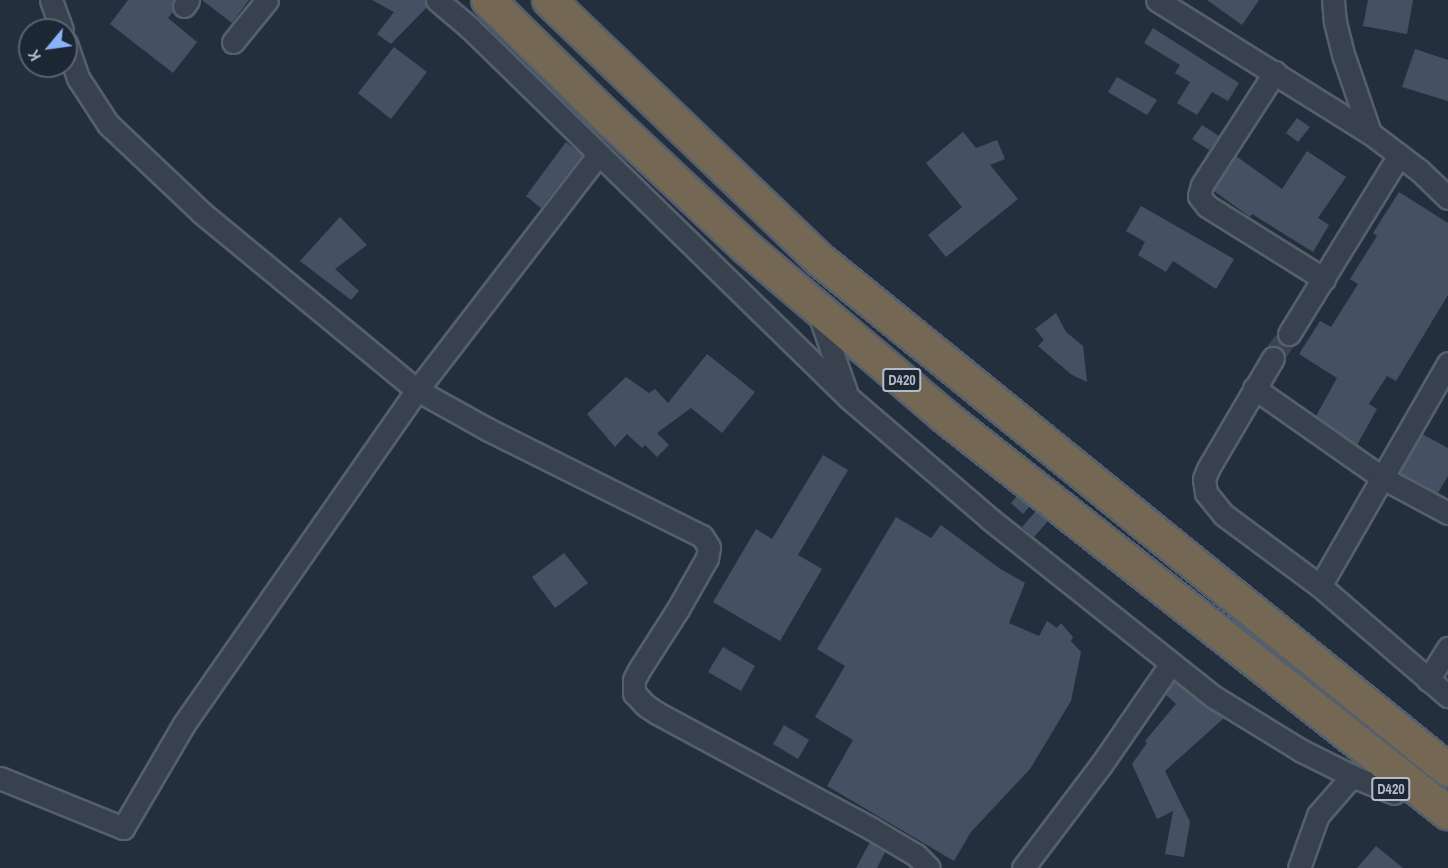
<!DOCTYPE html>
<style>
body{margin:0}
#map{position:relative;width:1448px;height:868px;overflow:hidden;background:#242f3e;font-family:"Archivo Narrow",sans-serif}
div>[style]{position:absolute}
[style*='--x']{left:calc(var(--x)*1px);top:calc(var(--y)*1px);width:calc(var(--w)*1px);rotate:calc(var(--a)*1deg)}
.building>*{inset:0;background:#455162}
.minor-tunnel>*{height:21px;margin-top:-10.5px;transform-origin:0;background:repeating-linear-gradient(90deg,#3a4453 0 21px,transparent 0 31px)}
.roads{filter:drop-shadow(2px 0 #565f6c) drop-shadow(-2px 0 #565f6c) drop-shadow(0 2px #565f6c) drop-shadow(0 -2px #565f6c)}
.minor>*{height:21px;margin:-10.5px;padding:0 10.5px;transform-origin:10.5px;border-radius:10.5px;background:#38414e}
.highway>*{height:32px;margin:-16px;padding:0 16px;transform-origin:16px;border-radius:16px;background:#746855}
span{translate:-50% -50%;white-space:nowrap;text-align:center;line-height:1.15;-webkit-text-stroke:5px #1d2633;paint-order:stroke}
.shield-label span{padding:2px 4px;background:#1d2633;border:2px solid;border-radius:4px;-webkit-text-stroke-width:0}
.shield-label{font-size:14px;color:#b4bcc9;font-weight:700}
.north{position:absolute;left:18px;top:18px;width:60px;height:60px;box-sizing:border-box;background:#1d2633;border:2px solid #59626f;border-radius:50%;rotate:241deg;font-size:16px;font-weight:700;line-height:24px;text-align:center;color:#b4bcc9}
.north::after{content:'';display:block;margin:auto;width:21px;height:27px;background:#8ab4f8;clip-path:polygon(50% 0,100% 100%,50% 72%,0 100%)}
</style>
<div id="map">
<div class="building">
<div style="clip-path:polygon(128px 0,173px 0,173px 12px,168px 18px,197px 42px,173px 73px,110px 24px)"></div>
<div style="clip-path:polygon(202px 0,249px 0,232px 23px)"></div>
<div style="clip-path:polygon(372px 0,425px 0,427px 7px,391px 44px,377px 34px,394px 12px)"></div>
<div style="clip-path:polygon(1207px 0,1259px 0,1242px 25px)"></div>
<div style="clip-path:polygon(1368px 0,1413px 0,1407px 34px,1363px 26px)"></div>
<div style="clip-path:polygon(1153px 28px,1239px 83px,1228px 101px,1212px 92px,1197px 115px,1177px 103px,1190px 82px,1175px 73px,1180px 65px,1144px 43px)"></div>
<div style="clip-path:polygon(394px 47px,427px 72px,391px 119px,358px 93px)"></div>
<div style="clip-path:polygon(1415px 49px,1448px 60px,1448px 101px,1402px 87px)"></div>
<div style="clip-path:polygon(1117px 77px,1157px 100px,1147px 115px,1108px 92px)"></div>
<div style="clip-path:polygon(1297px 118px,1310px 127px,1298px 142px,1286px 133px)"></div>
<div style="clip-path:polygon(1202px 125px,1219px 136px,1209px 150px,1192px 139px)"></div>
<div style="clip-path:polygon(963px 132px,976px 148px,997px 140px,1005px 159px,990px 165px,1018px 199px,946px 257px,928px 235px,962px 207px,926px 163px)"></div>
<div style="clip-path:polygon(566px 142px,582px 155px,541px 208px,526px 196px)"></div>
<div style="clip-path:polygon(1307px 151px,1346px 177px,1318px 218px,1329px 225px,1313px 252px,1252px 214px,1250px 217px,1214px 191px,1236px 156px,1282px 189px)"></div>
<div style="clip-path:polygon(1399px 192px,1448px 223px,1448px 295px,1396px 381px,1387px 376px,1369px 404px,1377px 409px,1357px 445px,1316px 416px,1337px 378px,1299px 354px,1320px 321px,1331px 327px,1358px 284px,1350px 279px,1377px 236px,1373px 233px)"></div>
<div style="clip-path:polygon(1141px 206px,1234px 259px,1216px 289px,1173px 261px,1166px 272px,1138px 255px,1145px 242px,1126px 231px)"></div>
<div style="clip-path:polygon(340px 217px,367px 245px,335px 269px,359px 291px,351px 300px,300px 261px)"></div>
<div style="clip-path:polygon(1056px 313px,1066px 332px,1083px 346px,1087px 382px,1072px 375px,1038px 346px,1044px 340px,1035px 329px)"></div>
<div style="clip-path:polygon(1276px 335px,1282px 344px,1289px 347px,1284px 353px,1279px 347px,1268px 346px)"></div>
<div style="clip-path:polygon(707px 354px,755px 392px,722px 433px,691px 408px,657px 433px,669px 445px,657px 457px,645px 445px,642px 448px,627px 434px,615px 447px,587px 414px,626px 377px,649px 393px,655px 389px,668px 403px)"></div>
<div style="clip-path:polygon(1422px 434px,1448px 448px,1448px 476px,1438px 493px,1400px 473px)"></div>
<div style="clip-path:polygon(823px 455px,848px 470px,798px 555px,822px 569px,780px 641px,713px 602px,756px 529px,772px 539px)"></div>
<div style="clip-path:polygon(1017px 496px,1030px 506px,1023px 514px,1011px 503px)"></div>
<div style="clip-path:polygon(1036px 511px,1048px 521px,1034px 537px,1022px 527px)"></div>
<div style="clip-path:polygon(896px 517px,931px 538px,941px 525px,999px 568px,1025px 583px,1009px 623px,1039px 636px,1047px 621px,1057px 628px,1061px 623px,1073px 637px,1071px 641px,1081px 652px,1071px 701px,1030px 769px,971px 832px,954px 861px,827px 786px,853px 740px,815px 717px,845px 666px,817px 649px)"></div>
<div style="clip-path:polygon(564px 553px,588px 583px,555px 608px,532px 577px)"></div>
<div style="clip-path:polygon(723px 647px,755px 666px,741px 691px,708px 672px)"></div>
<div style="clip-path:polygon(1174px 682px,1224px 718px,1165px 771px,1190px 822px,1184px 857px,1165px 854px,1173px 811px,1157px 819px,1132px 764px,1147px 743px,1145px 741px,1176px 704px,1165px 694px)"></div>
<div style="clip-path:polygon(784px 725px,809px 740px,798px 759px,773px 744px)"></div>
<div style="clip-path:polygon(870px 842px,885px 852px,877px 868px,856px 868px)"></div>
<div style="clip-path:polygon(1376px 846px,1403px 868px,1357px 868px)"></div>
</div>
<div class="minor-tunnel">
<div style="--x:1273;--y:358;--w:29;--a:-56"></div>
</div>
<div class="roads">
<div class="minor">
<div style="--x:51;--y:0;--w:32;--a:70"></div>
<div style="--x:437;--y:0;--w:42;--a:40.2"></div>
<div style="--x:469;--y:27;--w:531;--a:44.31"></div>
<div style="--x:849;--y:398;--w:186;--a:40.6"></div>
<div style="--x:990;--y:519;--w:286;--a:38.5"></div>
<div style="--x:1214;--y:697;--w:101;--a:31.6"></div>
<div style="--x:1300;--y:750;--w:58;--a:26.6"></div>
<div style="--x:1352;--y:776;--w:45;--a:22"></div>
<div style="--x:1157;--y:0;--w:251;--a:32"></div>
<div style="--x:1370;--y:133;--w:63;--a:37.2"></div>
<div style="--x:1420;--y:171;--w:39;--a:44"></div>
<div style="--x:1333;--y:0;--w:22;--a:85"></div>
<div style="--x:1335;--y:22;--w:36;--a:76"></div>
<div style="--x:1344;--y:57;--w:80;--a:71.1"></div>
<div style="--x:184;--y:6;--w:7;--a:-56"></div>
<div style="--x:233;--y:42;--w:54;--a:-51"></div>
<div style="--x:66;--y:43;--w:37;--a:71"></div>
<div style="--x:78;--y:78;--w:55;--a:56.9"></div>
<div style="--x:108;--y:124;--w:129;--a:43.4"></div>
<div style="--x:202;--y:213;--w:278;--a:39.5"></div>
<div style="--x:417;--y:390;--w:80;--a:29.1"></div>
<div style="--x:487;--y:429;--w:240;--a:26.5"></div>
<div style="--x:702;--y:536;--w:13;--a:58"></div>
<div style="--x:709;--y:547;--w:11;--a:100"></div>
<div style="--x:707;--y:558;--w:59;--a:119.6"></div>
<div style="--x:678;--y:609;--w:72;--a:122.6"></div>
<div style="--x:639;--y:670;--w:11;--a:117"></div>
<div style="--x:634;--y:680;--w:13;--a:90"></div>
<div style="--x:634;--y:693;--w:16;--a:47"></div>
<div style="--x:645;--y:705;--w:14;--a:34"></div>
<div style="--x:657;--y:713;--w:244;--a:28.3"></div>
<div style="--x:872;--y:829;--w:51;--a:30.6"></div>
<div style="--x:916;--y:855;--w:18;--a:45"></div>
<div style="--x:1275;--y:72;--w:135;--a:122.9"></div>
<div style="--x:1202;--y:185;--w:11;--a:105"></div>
<div style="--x:1199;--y:196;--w:13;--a:51"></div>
<div style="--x:1207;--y:206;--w:138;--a:32"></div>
<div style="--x:818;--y:311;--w:86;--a:70.9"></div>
<div style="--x:1289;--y:334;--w:210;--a:-58.4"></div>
<div style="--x:1273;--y:358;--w:129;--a:120.4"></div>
<div style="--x:1208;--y:469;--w:11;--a:112"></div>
<div style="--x:1204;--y:479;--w:14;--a:82"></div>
<div style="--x:1206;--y:493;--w:28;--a:51"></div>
<div style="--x:1224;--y:515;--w:119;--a:36.5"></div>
<div style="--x:1320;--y:586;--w:169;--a:40.7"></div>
<div style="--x:1254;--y:388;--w:155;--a:35"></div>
<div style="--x:1381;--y:477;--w:76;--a:28.2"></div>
<div style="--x:1320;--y:586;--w:257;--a:-60.1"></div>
<div style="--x:1428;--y:680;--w:38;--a:-58"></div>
<div style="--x:0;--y:778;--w:133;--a:22.1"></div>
<div style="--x:123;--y:828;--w:121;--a:-59.6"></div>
<div style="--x:184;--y:724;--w:407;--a:-55.1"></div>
<div style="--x:417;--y:390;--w:298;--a:-52.4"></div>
<div style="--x:1023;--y:868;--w:129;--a:-52.9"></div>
<div style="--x:1101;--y:765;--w:121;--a:-55.4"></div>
<div style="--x:1299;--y:868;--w:56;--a:-70.3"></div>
<div style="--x:1318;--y:815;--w:52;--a:-48.9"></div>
</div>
<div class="highway">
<div style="--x:488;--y:0;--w:160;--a:44.5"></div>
<div style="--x:602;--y:112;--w:200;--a:43.2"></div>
<div style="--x:748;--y:249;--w:257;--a:40.4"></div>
<div style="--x:944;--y:416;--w:642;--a:38.23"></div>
<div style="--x:549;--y:0;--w:374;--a:43.8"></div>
<div style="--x:819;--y:259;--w:810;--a:39.09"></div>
</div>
</div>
<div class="shield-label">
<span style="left:902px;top:380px">D420</span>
<span style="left:1391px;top:789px">D420</span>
</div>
<div class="north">K</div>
</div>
